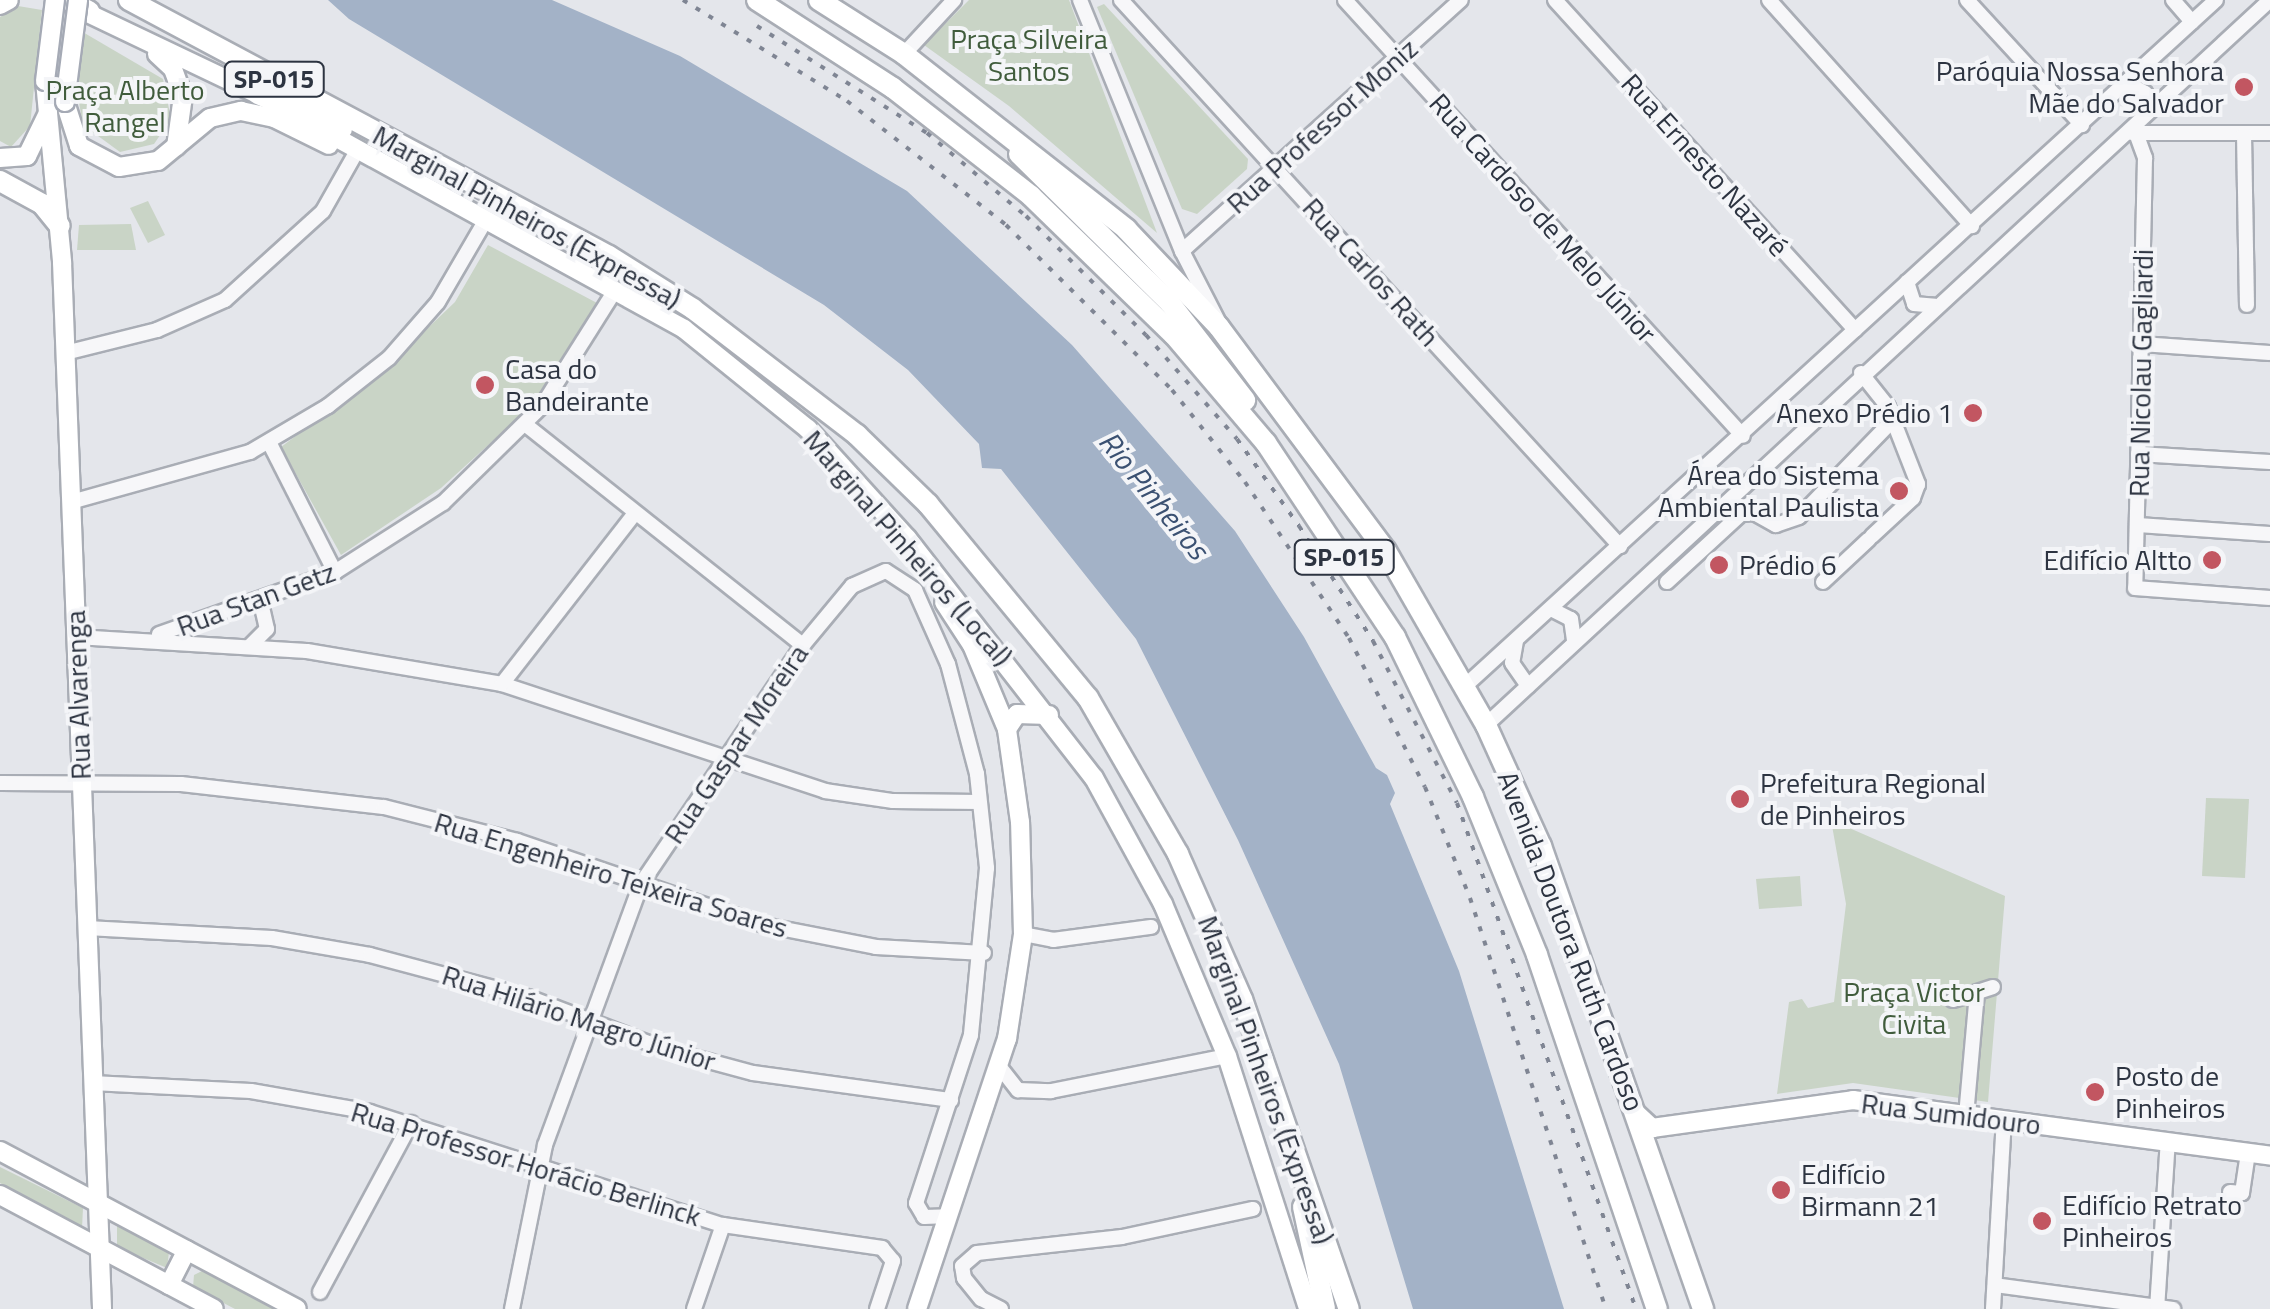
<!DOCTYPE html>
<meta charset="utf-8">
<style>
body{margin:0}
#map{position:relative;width:2270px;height:1309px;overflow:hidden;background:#e4e6eb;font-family:"Titillium Web",sans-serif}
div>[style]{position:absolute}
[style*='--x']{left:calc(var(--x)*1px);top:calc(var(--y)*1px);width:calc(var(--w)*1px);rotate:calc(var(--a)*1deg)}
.green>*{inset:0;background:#c9d4c6}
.water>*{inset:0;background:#a3b2c7}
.roads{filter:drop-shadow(2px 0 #a9adb5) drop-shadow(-2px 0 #a9adb5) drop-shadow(0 2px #a9adb5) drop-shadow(0 -2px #a9adb5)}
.minor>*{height:14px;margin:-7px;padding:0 7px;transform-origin:7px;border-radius:7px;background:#f7f7f9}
.major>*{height:18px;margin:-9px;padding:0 9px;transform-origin:9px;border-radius:9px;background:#fff}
.highway>*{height:20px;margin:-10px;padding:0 10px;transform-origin:10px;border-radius:10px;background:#fff}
.rail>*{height:4px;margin-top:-2px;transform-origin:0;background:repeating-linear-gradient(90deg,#7f8593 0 5px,transparent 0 15px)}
.bridges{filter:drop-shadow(2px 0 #a5aab5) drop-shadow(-2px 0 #a5aab5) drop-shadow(0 2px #a5aab5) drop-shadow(0 -2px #a5aab5)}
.major-bridge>*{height:18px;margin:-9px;padding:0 9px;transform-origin:9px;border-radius:9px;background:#fff}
.dots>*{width:28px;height:28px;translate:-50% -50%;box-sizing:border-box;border:5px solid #f4f5f8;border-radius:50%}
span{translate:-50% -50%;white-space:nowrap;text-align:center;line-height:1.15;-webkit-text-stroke:8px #f4f5f8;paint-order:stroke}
.shield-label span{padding:2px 8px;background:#f4f5f8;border:2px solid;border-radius:8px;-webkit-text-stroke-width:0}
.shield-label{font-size:25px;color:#2d3441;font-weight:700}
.park-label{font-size:28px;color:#405c3c}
.poi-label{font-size:28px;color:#2d3441}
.right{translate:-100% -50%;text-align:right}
.left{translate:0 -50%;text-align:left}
.street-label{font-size:28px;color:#2d3441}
.water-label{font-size:30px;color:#3b5172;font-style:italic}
</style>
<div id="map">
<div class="green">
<div style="clip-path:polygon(969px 0,1069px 0,1157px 233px,1009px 106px,924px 45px)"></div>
<div style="clip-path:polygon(1104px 4px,1248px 159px,1247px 169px,1197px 214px,1182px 209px,1097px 7px)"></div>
<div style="clip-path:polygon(18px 6px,42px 10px,30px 126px,11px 147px,0 141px,0 17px)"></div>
<div style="clip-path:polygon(81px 31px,163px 79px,171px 119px,154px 144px,120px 152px,83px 125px,77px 91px)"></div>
<div style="clip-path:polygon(148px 201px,165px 235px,148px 243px,130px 208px)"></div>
<div style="clip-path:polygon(131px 224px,136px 250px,77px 250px,79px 225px)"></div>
<div style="clip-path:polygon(488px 245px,597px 303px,544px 390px,518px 418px,441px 488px,341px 555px,281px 447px,385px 369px,455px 302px)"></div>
<div style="clip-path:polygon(2206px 798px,2249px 799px,2245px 878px,2202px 876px)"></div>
<div style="clip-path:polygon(1831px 820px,2005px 896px,1988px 1102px,1853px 1083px,1777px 1094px,1789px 1002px,1802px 999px,1808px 1008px,1834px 1002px,1846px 904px)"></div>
<div style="clip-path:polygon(1800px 876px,1802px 906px,1759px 909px,1756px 879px)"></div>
<div style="clip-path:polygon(0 1167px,83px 1208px,82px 1228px,0 1183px)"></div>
<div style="clip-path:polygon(117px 1224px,169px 1252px,167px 1268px,117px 1247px)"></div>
<div style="clip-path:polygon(204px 1270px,276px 1309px,235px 1309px,193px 1287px,194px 1275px)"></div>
</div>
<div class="water">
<div style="clip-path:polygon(328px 0,552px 0,680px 56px,907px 191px,1072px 345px,1235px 531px,1304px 637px,1376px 768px,1387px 775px,1395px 793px,1390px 804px,1459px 971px,1564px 1309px,1413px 1309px,1339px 1064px,1238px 840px,1136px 639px,1001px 469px,982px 468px,979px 444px,908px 370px,824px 305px,349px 19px)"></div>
</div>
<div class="roads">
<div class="minor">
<div style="--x:1080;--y:0;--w:271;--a:67.9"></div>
<div style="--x:1182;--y:251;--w:79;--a:62.8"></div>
<div style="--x:1121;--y:0;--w:740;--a:47.58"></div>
<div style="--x:1345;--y:0;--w:590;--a:47.61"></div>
<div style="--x:1555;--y:0;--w:446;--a:47.7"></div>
<div style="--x:1769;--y:0;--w:304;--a:48.1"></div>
<div style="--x:1967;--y:0;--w:170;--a:47.4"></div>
<div style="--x:2173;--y:0;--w:29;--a:49"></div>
<div style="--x:904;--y:54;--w:74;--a:-47.2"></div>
<div style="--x:2127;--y:83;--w:21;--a:29"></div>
<div style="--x:2145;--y:93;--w:17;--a:69"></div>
<div style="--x:2132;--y:133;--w:138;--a:0"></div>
<div style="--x:2136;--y:133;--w:27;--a:70"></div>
<div style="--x:2145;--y:158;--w:430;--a:91.3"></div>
<div style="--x:2135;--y:588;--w:135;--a:4.2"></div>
<div style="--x:2244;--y:134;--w:171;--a:89"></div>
<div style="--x:1182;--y:251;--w:375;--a:-42"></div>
<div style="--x:1907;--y:282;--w:23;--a:72"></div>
<div style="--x:1914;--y:304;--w:21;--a:5"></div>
<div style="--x:2141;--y:344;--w:129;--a:4"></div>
<div style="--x:65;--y:353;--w:95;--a:-14"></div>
<div style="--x:157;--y:330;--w:74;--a:-23.8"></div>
<div style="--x:225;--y:300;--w:132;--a:-42.2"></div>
<div style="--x:323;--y:211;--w:61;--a:-60.5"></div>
<div style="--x:1861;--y:373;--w:43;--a:51.5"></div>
<div style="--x:1888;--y:407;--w:83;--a:68.7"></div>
<div style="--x:1918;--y:484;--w:15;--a:110"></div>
<div style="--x:1913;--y:498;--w:56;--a:137.2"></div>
<div style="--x:526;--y:425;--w:354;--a:38.5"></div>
<div style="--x:269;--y:442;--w:146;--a:63.1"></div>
<div style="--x:2138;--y:454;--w:132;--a:3.5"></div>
<div style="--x:71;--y:502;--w:186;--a:-15.6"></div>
<div style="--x:250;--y:452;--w:91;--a:-30.5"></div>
<div style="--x:328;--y:406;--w:78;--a:-38.2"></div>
<div style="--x:389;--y:358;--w:74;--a:-48.8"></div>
<div style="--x:438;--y:302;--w:86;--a:-59.8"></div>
<div style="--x:2138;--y:525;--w:132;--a:3.9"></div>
<div style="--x:1667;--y:582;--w:100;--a:-42.6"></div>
<div style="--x:1741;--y:514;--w:13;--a:-4"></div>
<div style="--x:1754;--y:513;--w:25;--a:29"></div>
<div style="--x:1776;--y:525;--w:24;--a:-19"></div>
<div style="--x:1799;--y:517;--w:136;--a:-45.9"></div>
<div style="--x:1823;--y:582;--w:62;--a:-43"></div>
<div style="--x:1551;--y:609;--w:22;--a:27"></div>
<div style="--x:1571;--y:619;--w:22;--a:82"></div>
<div style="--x:159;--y:634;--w:187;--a:-19.4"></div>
<div style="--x:335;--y:572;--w:128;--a:-32.6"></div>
<div style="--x:443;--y:503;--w:139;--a:-44.4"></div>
<div style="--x:542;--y:406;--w:129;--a:-57.7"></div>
<div style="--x:76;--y:637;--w:231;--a:3.5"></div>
<div style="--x:307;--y:651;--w:198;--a:9.6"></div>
<div style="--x:502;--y:684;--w:340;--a:18.3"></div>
<div style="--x:825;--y:791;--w:69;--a:8.4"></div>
<div style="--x:893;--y:801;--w:86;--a:0.7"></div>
<div style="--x:1516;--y:641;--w:22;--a:100"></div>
<div style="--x:1512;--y:663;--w:28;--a:55"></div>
<div style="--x:250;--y:646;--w:24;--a:-45"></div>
<div style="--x:267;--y:629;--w:26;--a:-103"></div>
<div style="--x:502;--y:684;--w:217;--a:-52.1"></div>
<div style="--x:1465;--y:686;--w:1017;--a:-42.41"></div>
<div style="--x:1486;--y:725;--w:1068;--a:-42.76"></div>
<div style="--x:0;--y:783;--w:181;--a:0.3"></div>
<div style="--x:181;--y:784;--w:204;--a:6.5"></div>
<div style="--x:384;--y:807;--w:137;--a:14.3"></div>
<div style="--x:517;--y:841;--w:261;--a:18.8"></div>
<div style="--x:764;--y:925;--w:114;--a:11.1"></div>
<div style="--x:876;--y:947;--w:108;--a:3.2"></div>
<div style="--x:87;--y:928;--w:185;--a:3.1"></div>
<div style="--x:272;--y:938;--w:99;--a:9.8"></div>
<div style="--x:370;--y:955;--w:163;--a:14.9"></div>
<div style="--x:528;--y:997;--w:146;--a:20.9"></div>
<div style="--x:664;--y:1049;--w:92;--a:15.1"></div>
<div style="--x:753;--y:1073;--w:200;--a:7.8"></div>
<div style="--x:1023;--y:934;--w:31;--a:11"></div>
<div style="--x:1053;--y:940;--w:99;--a:-7.6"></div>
<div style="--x:1953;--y:1000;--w:42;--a:-18"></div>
<div style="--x:999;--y:1066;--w:31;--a:52"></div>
<div style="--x:1018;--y:1090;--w:33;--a:2"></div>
<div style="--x:1051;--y:1091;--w:179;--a:-11.2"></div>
<div style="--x:92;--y:1083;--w:159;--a:2.9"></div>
<div style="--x:251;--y:1091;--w:121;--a:10"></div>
<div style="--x:370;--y:1112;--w:371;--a:17.8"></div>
<div style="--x:723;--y:1225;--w:161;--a:8.2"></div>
<div style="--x:882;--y:1248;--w:17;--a:50"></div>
<div style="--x:893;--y:1261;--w:51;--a:108.4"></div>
<div style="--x:1966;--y:1116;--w:123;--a:-84.9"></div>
<div style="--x:2230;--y:1192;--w:12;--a:5"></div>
<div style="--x:2242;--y:1193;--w:40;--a:-81.5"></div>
<div style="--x:1995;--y:1285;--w:180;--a:7.7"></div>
<div style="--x:320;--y:1292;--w:192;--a:-61.7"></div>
<div style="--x:512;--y:1309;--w:167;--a:-78.6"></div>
<div style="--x:545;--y:1145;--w:278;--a:-69.8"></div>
<div style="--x:641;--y:884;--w:289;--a:-55.9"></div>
<div style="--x:803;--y:645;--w:77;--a:-50.3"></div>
<div style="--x:852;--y:586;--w:37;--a:-24"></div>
<div style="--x:886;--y:571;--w:35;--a:33"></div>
<div style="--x:915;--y:590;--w:81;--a:66"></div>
<div style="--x:948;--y:664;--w:114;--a:75.2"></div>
<div style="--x:977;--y:774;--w:95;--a:83.9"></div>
<div style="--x:987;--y:868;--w:168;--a:95.5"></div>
<div style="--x:971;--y:1035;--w:177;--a:108.1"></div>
<div style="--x:916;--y:1203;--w:16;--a:60"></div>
<div style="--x:924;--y:1217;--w:25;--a:-2"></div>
<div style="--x:694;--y:1309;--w:89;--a:-71"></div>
<div style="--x:1001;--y:1309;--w:22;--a:-153"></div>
<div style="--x:981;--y:1299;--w:27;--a:-129"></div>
<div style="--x:964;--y:1278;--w:12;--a:-99"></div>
<div style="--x:962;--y:1266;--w:20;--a:-41"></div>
<div style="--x:977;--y:1253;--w:146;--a:-6.3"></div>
<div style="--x:1122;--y:1237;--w:134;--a:-12.1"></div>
<div style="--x:1993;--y:1309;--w:188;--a:-86.7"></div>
<div style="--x:2157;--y:1309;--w:168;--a:-86.3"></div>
</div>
<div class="major">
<div style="--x:0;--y:5;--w:10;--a:-29"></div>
<div style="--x:75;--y:7;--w:214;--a:25.5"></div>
<div style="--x:157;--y:54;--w:22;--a:43"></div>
<div style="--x:173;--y:69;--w:29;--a:70"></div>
<div style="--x:183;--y:96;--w:51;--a:97.8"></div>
<div style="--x:45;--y:81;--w:182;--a:84.6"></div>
<div style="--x:62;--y:262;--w:1048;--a:87.81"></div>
<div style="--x:65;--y:102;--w:46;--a:72.3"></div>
<div style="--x:79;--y:146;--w:45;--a:27.7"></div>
<div style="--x:119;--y:167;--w:39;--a:-9"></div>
<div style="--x:158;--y:161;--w:67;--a:-39.6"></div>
<div style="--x:210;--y:118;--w:32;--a:-13"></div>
<div style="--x:241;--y:111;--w:34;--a:12"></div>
<div style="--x:274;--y:118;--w:61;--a:26.1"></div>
<div style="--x:317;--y:127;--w:419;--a:28.8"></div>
<div style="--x:684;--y:329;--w:159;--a:38.9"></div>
<div style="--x:808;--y:429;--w:147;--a:47.8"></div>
<div style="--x:907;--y:538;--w:304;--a:52.1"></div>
<div style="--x:1094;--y:778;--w:144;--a:61.3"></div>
<div style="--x:1163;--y:904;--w:165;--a:67.2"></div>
<div style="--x:1227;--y:1056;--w:266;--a:72.2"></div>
<div style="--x:0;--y:158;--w:27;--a:-4"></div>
<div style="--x:27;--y:156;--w:48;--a:-64"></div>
<div style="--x:1007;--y:729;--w:18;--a:-56"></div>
<div style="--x:1017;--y:714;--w:32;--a:2"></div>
<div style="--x:1637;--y:1114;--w:21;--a:43"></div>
<div style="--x:1652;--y:1128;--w:203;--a:-7.9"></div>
<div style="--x:1853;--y:1100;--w:421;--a:7.6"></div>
<div style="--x:0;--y:1151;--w:336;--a:28"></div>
<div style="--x:0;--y:1195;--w:242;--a:28"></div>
<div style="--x:169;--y:1285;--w:39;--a:-63"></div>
<div style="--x:917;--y:1309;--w:285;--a:-71.6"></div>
<div style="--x:1007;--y:1039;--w:106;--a:-81.3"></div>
<div style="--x:1023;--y:934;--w:112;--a:-91.5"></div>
<div style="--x:1020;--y:822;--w:94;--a:-98"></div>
<div style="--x:1007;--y:729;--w:91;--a:-112.6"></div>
<div style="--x:972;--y:645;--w:51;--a:-123.1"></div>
</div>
<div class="highway">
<div style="--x:68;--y:0;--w:24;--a:28"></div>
<div style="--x:129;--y:0;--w:544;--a:28.07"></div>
<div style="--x:609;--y:256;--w:99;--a:32.2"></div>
<div style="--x:693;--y:309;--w:207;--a:37.5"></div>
<div style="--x:857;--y:435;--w:99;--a:44.2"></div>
<div style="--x:928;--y:504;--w:251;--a:50.5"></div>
<div style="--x:1088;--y:698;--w:180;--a:60"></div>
<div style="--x:1178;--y:854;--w:158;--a:66.2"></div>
<div style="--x:1242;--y:999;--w:328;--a:71"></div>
<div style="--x:757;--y:0;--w:162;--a:32.9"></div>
<div style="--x:893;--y:88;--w:175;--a:38"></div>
<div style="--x:1031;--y:196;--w:199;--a:44.2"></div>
<div style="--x:1174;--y:335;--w:142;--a:49.6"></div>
<div style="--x:1266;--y:443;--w:233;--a:56.4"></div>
<div style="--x:1395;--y:637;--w:178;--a:64"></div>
<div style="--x:1473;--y:797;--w:170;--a:67.9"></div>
<div style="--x:1537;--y:955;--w:374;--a:71.3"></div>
<div style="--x:819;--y:0;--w:101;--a:32.4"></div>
<div style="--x:904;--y:54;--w:283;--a:38.2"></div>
<div style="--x:1126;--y:229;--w:135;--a:46.5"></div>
<div style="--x:1219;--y:327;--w:279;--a:53.3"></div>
<div style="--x:1386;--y:551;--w:201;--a:60.1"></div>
<div style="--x:1486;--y:725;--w:133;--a:65.6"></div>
<div style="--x:1541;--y:846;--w:491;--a:70.7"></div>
<div style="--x:258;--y:94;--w:91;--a:22.6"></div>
<div style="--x:1019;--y:154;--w:212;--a:44.6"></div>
<div style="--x:1170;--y:303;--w:123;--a:52.3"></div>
<div style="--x:0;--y:181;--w:48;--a:28.7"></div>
<div style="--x:42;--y:204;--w:28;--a:51"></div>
<div style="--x:1303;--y:1207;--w:104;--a:77.8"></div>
</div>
</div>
<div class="rail">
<div style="--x:683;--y:0;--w:193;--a:31.6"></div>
<div style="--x:847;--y:101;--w:202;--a:37.9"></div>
<div style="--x:1006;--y:225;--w:234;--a:44.8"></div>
<div style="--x:1172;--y:390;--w:117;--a:51.6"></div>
<div style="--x:1245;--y:482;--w:187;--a:56.3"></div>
<div style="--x:1349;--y:638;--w:167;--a:63"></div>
<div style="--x:1425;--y:787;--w:120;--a:67.9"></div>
<div style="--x:1470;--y:898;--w:433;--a:71.7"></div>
<div style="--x:757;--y:26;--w:201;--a:32.2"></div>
<div style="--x:927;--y:133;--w:129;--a:40"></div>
<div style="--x:1026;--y:216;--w:169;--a:44.8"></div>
<div style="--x:1146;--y:335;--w:138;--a:48.8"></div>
<div style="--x:1237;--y:439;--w:107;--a:54.5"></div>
<div style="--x:1299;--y:526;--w:137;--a:57.2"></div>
<div style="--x:1373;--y:641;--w:182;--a:62.6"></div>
<div style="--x:1457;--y:803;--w:537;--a:70.52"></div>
</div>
<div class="bridges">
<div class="major-bridge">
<div style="--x:45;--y:81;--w:82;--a:-83"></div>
<div style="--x:65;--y:102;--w:103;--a:-82.7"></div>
</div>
</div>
<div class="dots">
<div style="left:2244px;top:87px;background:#c25661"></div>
<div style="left:485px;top:385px;background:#c25661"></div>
<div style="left:1973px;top:413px;background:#c25661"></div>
<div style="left:1899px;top:491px;background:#c25661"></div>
<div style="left:2212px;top:560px;background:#c25661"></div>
<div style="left:1719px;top:565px;background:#c25661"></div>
<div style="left:1740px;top:799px;background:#c25661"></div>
<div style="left:2095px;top:1092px;background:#c25661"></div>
<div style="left:1781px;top:1190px;background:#c25661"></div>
<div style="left:2042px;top:1221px;background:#c25661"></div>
</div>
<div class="shield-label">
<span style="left:274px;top:79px">SP-015</span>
<span style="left:1344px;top:557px">SP-015</span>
</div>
<div class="park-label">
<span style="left:1029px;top:55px">Praça Silveira<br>Santos</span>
<span style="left:125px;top:106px">Praça Alberto<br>Rangel</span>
<span style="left:1914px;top:1008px">Praça Victor<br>Civita</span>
</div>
<div class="poi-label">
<span class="right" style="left:2224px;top:87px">Paróquia Nossa Senhora<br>Mãe do Salvador</span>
<span class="left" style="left:505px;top:385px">Casa do<br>Bandeirante</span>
<span class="right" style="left:1953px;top:413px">Anexo Prédio 1</span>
<span class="right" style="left:1879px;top:491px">Área do Sistema<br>Ambiental Paulista</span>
<span class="right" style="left:2192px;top:560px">Edifício Altto</span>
<span class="left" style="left:1739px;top:565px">Prédio 6</span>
<span class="left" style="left:1760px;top:799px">Prefeitura Regional<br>de Pinheiros</span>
<span class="left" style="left:2115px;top:1092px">Posto de<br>Pinheiros</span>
<span class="left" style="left:1801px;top:1190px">Edifício<br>Birmann 21</span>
<span class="left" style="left:2062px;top:1221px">Edifício Retrato<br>Pinheiros</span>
</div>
<div class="street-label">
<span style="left:1322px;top:126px;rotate:-42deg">Rua Professor Moniz</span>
<span style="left:1705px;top:165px;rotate:48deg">Rua Ernesto Nazaré</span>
<span style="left:527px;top:217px;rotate:29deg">Marginal Pinheiros (Expressa)</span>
<span style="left:1543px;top:218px;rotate:48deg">Rua Cardoso de Melo Júnior</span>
<span style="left:1371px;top:272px;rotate:48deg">Rua Carlos Rath</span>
<span style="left:2141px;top:373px;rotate:-89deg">Rua Nicolau Gagliardi</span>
<span style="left:908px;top:548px;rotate:49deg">Marginal Pinheiros (Local)</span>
<span style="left:256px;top:599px;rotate:-20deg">Rua Stan Getz</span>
<span style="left:78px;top:695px;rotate:-92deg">Rua Alvarenga</span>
<span style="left:736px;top:744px;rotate:-56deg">Rua Gaspar Moreira</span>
<span style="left:611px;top:875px;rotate:17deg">Rua Engenheiro Teixeira Soares</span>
<span style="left:1571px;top:941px;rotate:69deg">Avenida Doutora Ruth Cardoso</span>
<span style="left:579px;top:1018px;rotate:18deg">Rua Hilário Magro Júnior</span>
<span style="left:1266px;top:1080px;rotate:70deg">Marginal Pinheiros (Expressa)</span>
<span style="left:1951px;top:1114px;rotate:7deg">Rua Sumidouro</span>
<span style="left:526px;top:1164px;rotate:17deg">Rua Professor Horácio Berlinck</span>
</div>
<div class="water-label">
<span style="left:1154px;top:495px;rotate:51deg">Rio Pinheiros</span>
</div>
</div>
